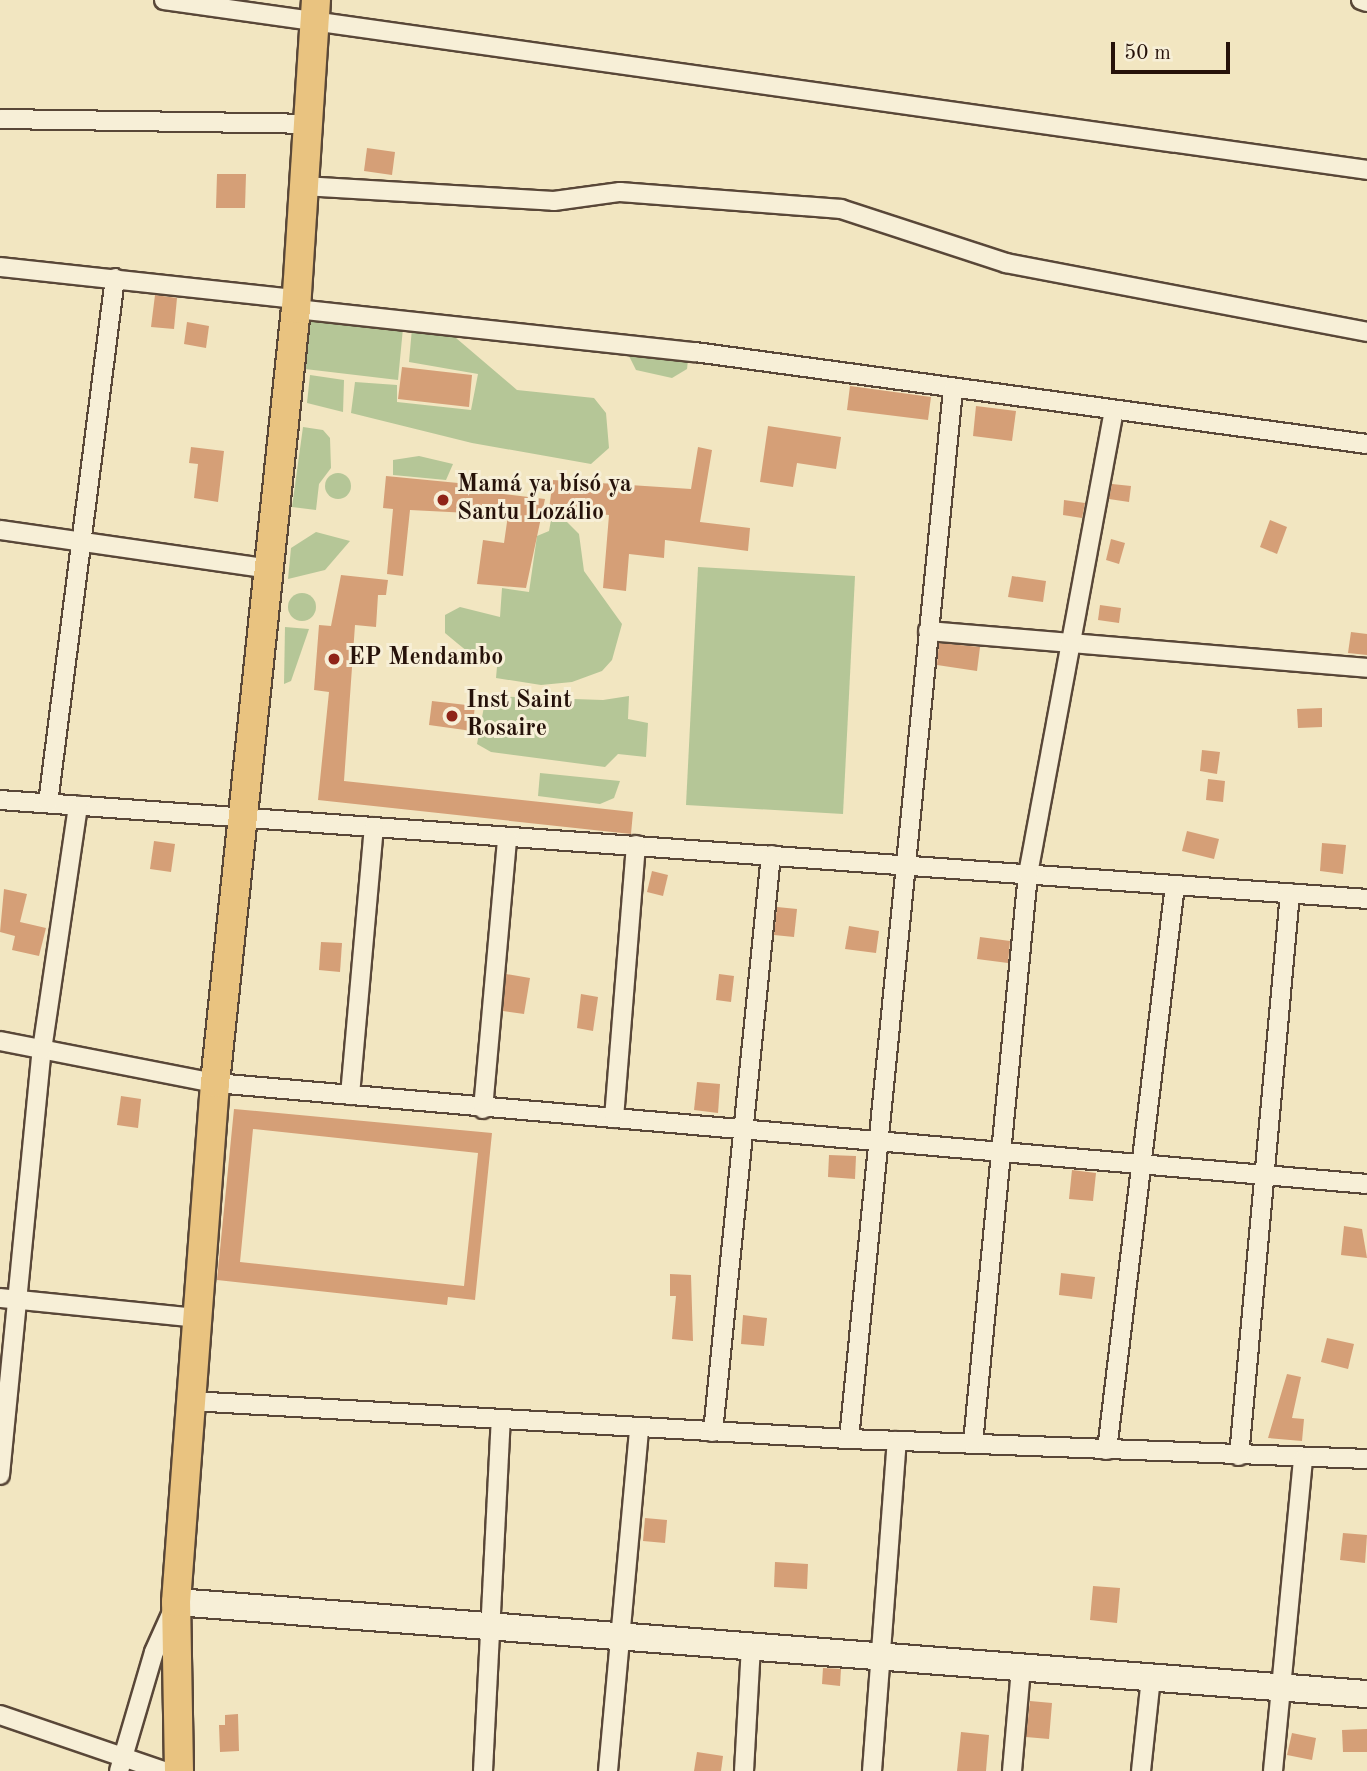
<!DOCTYPE html>
<meta charset="utf-8">
<style>
body{margin:0}
#map{position:relative;width:1367px;height:1771px;overflow:hidden;background:#f2e6c1;font-family:"Old Standard TT",serif}
div>[style]{position:absolute}
[style*='--x']{left:calc(var(--x)*1px);top:calc(var(--y)*1px);width:calc(var(--w)*1px);rotate:calc(var(--a)*1deg)}
.green>*{inset:0;background:#b5c697}
.round{border-radius:50%}
.building>*{inset:0;background:#d59f77}
.roads{filter:drop-shadow(2px 0 #594738) drop-shadow(-2px 0 #594738) drop-shadow(0 2px #594738) drop-shadow(0 -2px #594738)}
.street>*{height:18px;margin:-9px;padding:0 9px;transform-origin:9px;border-radius:9px;background:#f7efd7}
.secondary>*{height:26px;margin:-13px;padding:0 13px;transform-origin:13px;border-radius:13px;background:#f7efd7}
.primary>*{height:28px;margin:-14px;padding:0 14px;transform-origin:14px;border-radius:14px;background:#e9c380}
.dots>*{width:19px;height:19px;translate:-50% -50%;box-sizing:border-box;border:4px solid #f7efd7;border-radius:50%}
span{translate:-50% -50%;white-space:nowrap;text-align:center;line-height:1.15;-webkit-text-stroke:6px #f7efd7;paint-order:stroke}
.poi-label{font-size:24px;color:#26120a;font-weight:700}
.left{translate:0 -50%;text-align:left}
.scale{position:absolute;left:1111px;top:42px;width:119px;height:32px;box-sizing:border-box;border:4px solid #26120a;border-top:0;padding-left:9px;font-size:21px;line-height:24px;white-space:nowrap;color:#26120a;-webkit-text-stroke:5px #f7efd7;paint-order:stroke}
</style>
<div id="map">
<div class="green">
<div style="clip-path:polygon(311px 317px,403px 328px,398px 380px,305px 369px)"></div>
<div style="clip-path:polygon(412px 328px,449px 332px,517px 390px,594px 398px,606px 413px,609px 448px,591px 464px,472px 443px,351px 413px,355px 382px,397px 385px,397px 402px,471px 410px,478px 374px,409px 362px)"></div>
<div style="clip-path:polygon(628px 354px,688px 360px,687px 369px,672px 378px,636px 370px)"></div>
<div style="clip-path:polygon(310px 375px,344px 380px,343px 412px,307px 403px)"></div>
<div style="clip-path:polygon(303px 427px,323px 430px,330px 438px,331px 468px,319px 484px,316px 510px,292px 507px)"></div>
<div style="clip-path:polygon(419px 456px,453px 464px,446px 480px,393px 475px,393px 460px)"></div>
<div class="round" style="left:325px;top:473px;width:26px;height:26px"></div>
<div style="clip-path:polygon(563px 518px,579px 534px,584px 571px,622px 624px,612px 660px,602px 671px,572px 682px,541px 685px,496px 678px,498px 655px,473px 656px,457px 643px,445px 633px,445px 615px,460px 607px,500px 617px,502px 588px,529px 592px,537px 536px,549px 531px,551px 520px)"></div>
<div style="clip-path:polygon(316px 532px,350px 541px,325px 570px,288px 579px,291px 548px)"></div>
<div style="clip-path:polygon(698px 567px,855px 576px,843px 814px,686px 805px)"></div>
<div class="round" style="left:288px;top:593px;width:28px;height:28px"></div>
<div style="clip-path:polygon(285px 627px,309px 629px,291px 681px,284px 684px)"></div>
<div style="clip-path:polygon(486px 696px,603px 700px,629px 696px,628px 719px,648px 723px,646px 757px,618px 754px,605px 767px,491px 752px,477px 744px)"></div>
<div style="clip-path:polygon(540px 773px,620px 781px,614px 798px,600px 804px,538px 796px)"></div>
</div>
<div class="building">
<div style="clip-path:polygon(367px 148px,395px 152px,392px 175px,364px 171px)"></div>
<div style="clip-path:polygon(217px 174px,246px 174px,245px 208px,216px 208px)"></div>
<div style="clip-path:polygon(155px 295px,177px 298px,174px 329px,151px 327px)"></div>
<div style="clip-path:polygon(187px 322px,209px 326px,206px 348px,184px 344px)"></div>
<div style="clip-path:polygon(402px 367px,472px 375px,469px 407px,398px 399px)"></div>
<div style="clip-path:polygon(850px 386px,931px 397px,928px 420px,847px 410px)"></div>
<div style="clip-path:polygon(976px 406px,1016px 411px,1012px 441px,973px 436px)"></div>
<div style="clip-path:polygon(768px 426px,841px 437px,836px 469px,797px 463px,793px 487px,760px 482px)"></div>
<div style="clip-path:polygon(191px 447px,224px 451px,218px 502px,194px 498px,198px 464px,189px 463px)"></div>
<div style="clip-path:polygon(698px 447px,712px 450px,700px 522px,750px 528px,748px 551px,665px 540px,664px 558px,629px 554px,626px 591px,603px 588px,609px 515px,549px 509px,553px 480px,691px 489px)"></div>
<div style="clip-path:polygon(386px 476px,489px 486px,503px 494px,545px 499px,526px 588px,477px 584px,483px 540px,504px 543px,508px 515px,410px 510px,403px 576px,387px 574px,393px 509px,383px 508px)"></div>
<div style="clip-path:polygon(1112px 484px,1131px 486px,1129px 502px,1109px 499px)"></div>
<div style="clip-path:polygon(1064px 500px,1085px 503px,1082px 518px,1063px 515px)"></div>
<div style="clip-path:polygon(1270px 520px,1287px 527px,1277px 554px,1260px 547px)"></div>
<div style="clip-path:polygon(1111px 539px,1125px 543px,1119px 564px,1106px 560px)"></div>
<div style="clip-path:polygon(341px 575px,388px 580px,386px 595px,378px 595px,376px 627px,355px 625px,344px 781px,633px 812px,631px 834px,318px 800px,329px 692px,314px 690px,319px 625px,331px 626px)"></div>
<div style="clip-path:polygon(1012px 576px,1046px 581px,1043px 602px,1008px 597px)"></div>
<div style="clip-path:polygon(1100px 605px,1121px 608px,1119px 623px,1098px 620px)"></div>
<div style="clip-path:polygon(1351px 632px,1367px 634px,1367px 655px,1348px 653px)"></div>
<div style="clip-path:polygon(939px 643px,980px 647px,977px 671px,937px 665px)"></div>
<div style="clip-path:polygon(432px 701px,475px 706px,472px 731px,429px 725px)"></div>
<div style="clip-path:polygon(1322px 708px,1322px 727px,1298px 728px,1297px 709px)"></div>
<div style="clip-path:polygon(1202px 750px,1220px 752px,1217px 774px,1200px 771px)"></div>
<div style="clip-path:polygon(1208px 779px,1225px 781px,1223px 802px,1206px 800px)"></div>
<div style="clip-path:polygon(1187px 831px,1219px 839px,1214px 859px,1182px 851px)"></div>
<div style="clip-path:polygon(154px 841px,175px 844px,171px 872px,150px 869px)"></div>
<div style="clip-path:polygon(1322px 843px,1346px 845px,1343px 874px,1320px 871px)"></div>
<div style="clip-path:polygon(652px 871px,668px 875px,663px 896px,647px 892px)"></div>
<div style="clip-path:polygon(4px 889px,27px 894px,20px 922px,46px 928px,39px 956px,12px 950px,15px 936px,0 932px)"></div>
<div style="clip-path:polygon(777px 907px,797px 909px,794px 937px,774px 935px)"></div>
<div style="clip-path:polygon(849px 926px,879px 931px,876px 953px,845px 949px)"></div>
<div style="clip-path:polygon(980px 937px,1010px 941px,1008px 963px,977px 959px)"></div>
<div style="clip-path:polygon(321px 942px,342px 943px,340px 972px,319px 970px)"></div>
<div style="clip-path:polygon(506px 974px,530px 978px,524px 1014px,503px 1011px)"></div>
<div style="clip-path:polygon(719px 974px,734px 976px,731px 1002px,716px 1000px)"></div>
<div style="clip-path:polygon(581px 994px,598px 997px,593px 1031px,577px 1028px)"></div>
<div style="clip-path:polygon(697px 1082px,720px 1084px,718px 1113px,694px 1110px)"></div>
<div style="clip-path:polygon(121px 1096px,141px 1099px,138px 1128px,117px 1125px)"></div>
<div style="clip-path:polygon(evenodd,234px 1109px,492px 1133px,475px 1300px,448px 1297px,447px 1305px,217px 1280px,234px 1109px,253px 1129px,478px 1153px,464px 1286px,240px 1262px,253px 1129px)"></div>
<div style="clip-path:polygon(829px 1155px,856px 1156px,855px 1179px,828px 1177px)"></div>
<div style="clip-path:polygon(1072px 1170px,1096px 1173px,1093px 1201px,1069px 1199px)"></div>
<div style="clip-path:polygon(1344px 1226px,1362px 1229px,1367px 1258px,1341px 1255px)"></div>
<div style="clip-path:polygon(1061px 1273px,1095px 1277px,1092px 1299px,1059px 1295px)"></div>
<div style="clip-path:polygon(670px 1274px,691px 1275px,693px 1341px,672px 1339px,676px 1296px,670px 1296px)"></div>
<div style="clip-path:polygon(743px 1315px,767px 1318px,764px 1346px,741px 1344px)"></div>
<div style="clip-path:polygon(1327px 1338px,1354px 1344px,1348px 1369px,1321px 1362px)"></div>
<div style="clip-path:polygon(1287px 1374px,1301px 1377px,1292px 1418px,1304px 1419px,1302px 1441px,1268px 1438px)"></div>
<div style="clip-path:polygon(645px 1518px,667px 1520px,665px 1543px,643px 1541px)"></div>
<div style="clip-path:polygon(1343px 1533px,1367px 1535px,1365px 1563px,1340px 1560px)"></div>
<div style="clip-path:polygon(775px 1562px,808px 1564px,807px 1589px,774px 1587px)"></div>
<div style="clip-path:polygon(1093px 1586px,1120px 1588px,1117px 1623px,1090px 1620px)"></div>
<div style="clip-path:polygon(823px 1668px,841px 1669px,840px 1686px,822px 1684px)"></div>
<div style="clip-path:polygon(1030px 1701px,1052px 1703px,1049px 1739px,1026px 1737px)"></div>
<div style="clip-path:polygon(238px 1714px,239px 1751px,220px 1752px,219px 1725px,225px 1725px,225px 1715px)"></div>
<div style="clip-path:polygon(1367px 1729px,1367px 1752px,1343px 1752px,1342px 1730px)"></div>
<div style="clip-path:polygon(961px 1732px,989px 1735px,986px 1771px,957px 1771px)"></div>
<div style="clip-path:polygon(1292px 1733px,1316px 1738px,1312px 1760px,1287px 1755px)"></div>
<div style="clip-path:polygon(697px 1752px,723px 1756px,721px 1771px,694px 1771px)"></div>
</div>
<div class="roads">
<div class="street">
<div style="--x:164;--y:0;--w:1215;--a:8.04"></div>
<div style="--x:1361;--y:0;--w:6;--a:18"></div>
<div style="--x:0;--y:119;--w:307;--a:0.9"></div>
<div style="--x:303;--y:186;--w:251;--a:3.4"></div>
<div style="--x:554;--y:201;--w:67;--a:-7.8"></div>
<div style="--x:620;--y:192;--w:222;--a:4.4"></div>
<div style="--x:841;--y:209;--w:174;--a:18.1"></div>
<div style="--x:1006;--y:263;--w:368;--a:10.8"></div>
<div style="--x:0;--y:267;--w:298;--a:6.2"></div>
<div style="--x:296;--y:309;--w:401;--a:6.2"></div>
<div style="--x:695;--y:352;--w:678;--a:7.8"></div>
<div style="--x:0;--y:530;--w:273;--a:8.2"></div>
<div style="--x:928;--y:631;--w:441;--a:4.8"></div>
<div style="--x:0;--y:800;--w:1371;--a:4.14"></div>
<div style="--x:48;--y:803;--w:529;--a:-82.73"></div>
<div style="--x:0;--y:1041;--w:219;--a:11.1"></div>
<div style="--x:215;--y:1083;--w:1156;--a:5.01"></div>
<div style="--x:350;--y:1095;--w:269;--a:-84.9"></div>
<div style="--x:483;--y:1109;--w:272;--a:-84.9"></div>
<div style="--x:614;--y:1118;--w:274;--a:-85.4"></div>
<div style="--x:0;--y:1298;--w:198;--a:5.8"></div>
<div style="--x:191;--y:1401;--w:659;--a:3.31"></div>
<div style="--x:849;--y:1439;--w:518;--a:2.21"></div>
<div style="--x:713;--y:1432;--w:580;--a:-84.26"></div>
<div style="--x:849;--y:1439;--w:1055;--a:-84.34"></div>
<div style="--x:973;--y:1443;--w:572;--a:-84.48"></div>
<div style="--x:1028;--y:874;--w:472;--a:-79.5"></div>
<div style="--x:1107;--y:1450;--w:569;--a:-83.14"></div>
<div style="--x:1239;--y:1456;--w:565;--a:-84.82"></div>
<div style="--x:0;--y:1475;--w:427;--a:-84.4"></div>
<div style="--x:42;--y:1050;--w:247;--a:-81.6"></div>
<div style="--x:0;--y:1715;--w:173;--a:18.9"></div>
<div style="--x:119;--y:1771;--w:124;--a:-73.6"></div>
<div style="--x:154;--y:1652;--w:44;--a:-65.8"></div>
<div style="--x:483;--y:1771;--w:351;--a:-87.1"></div>
<div style="--x:608;--y:1771;--w:344;--a:-84.8"></div>
<div style="--x:744;--y:1771;--w:125;--a:-86.8"></div>
<div style="--x:872;--y:1771;--w:331;--a:-85.7"></div>
<div style="--x:1012;--y:1771;--w:103;--a:-85"></div>
<div style="--x:1141;--y:1771;--w:95;--a:-83.9"></div>
<div style="--x:1273;--y:1771;--w:313;--a:-84.5"></div>
</div>
<div class="secondary">
<div style="--x:176;--y:1602;--w:1195;--a:4.42"></div>
</div>
<div class="primary">
<div style="--x:179;--y:1771;--w:169;--a:-91"></div>
<div style="--x:176;--y:1602;--w:520;--a:-85.7"></div>
<div style="--x:215;--y:1083;--w:778;--a:-84.03"></div>
<div style="--x:296;--y:309;--w:310;--a:-86.3"></div>
</div>
</div>
<div class="dots">
<div style="left:443px;top:500px;background:#8f2418"></div>
<div style="left:334px;top:659px;background:#8f2418"></div>
<div style="left:452px;top:716px;background:#8f2418"></div>
</div>
<div class="poi-label">
<span class="left" style="left:457px;top:500px">Mamá ya bísó ya<br>Santu Lozálio</span>
<span class="left" style="left:348px;top:659px">EP Mendambo</span>
<span class="left" style="left:466px;top:716px">Inst Saint<br>Rosaire</span>
</div>
<div class="scale">50 m</div>
</div>
